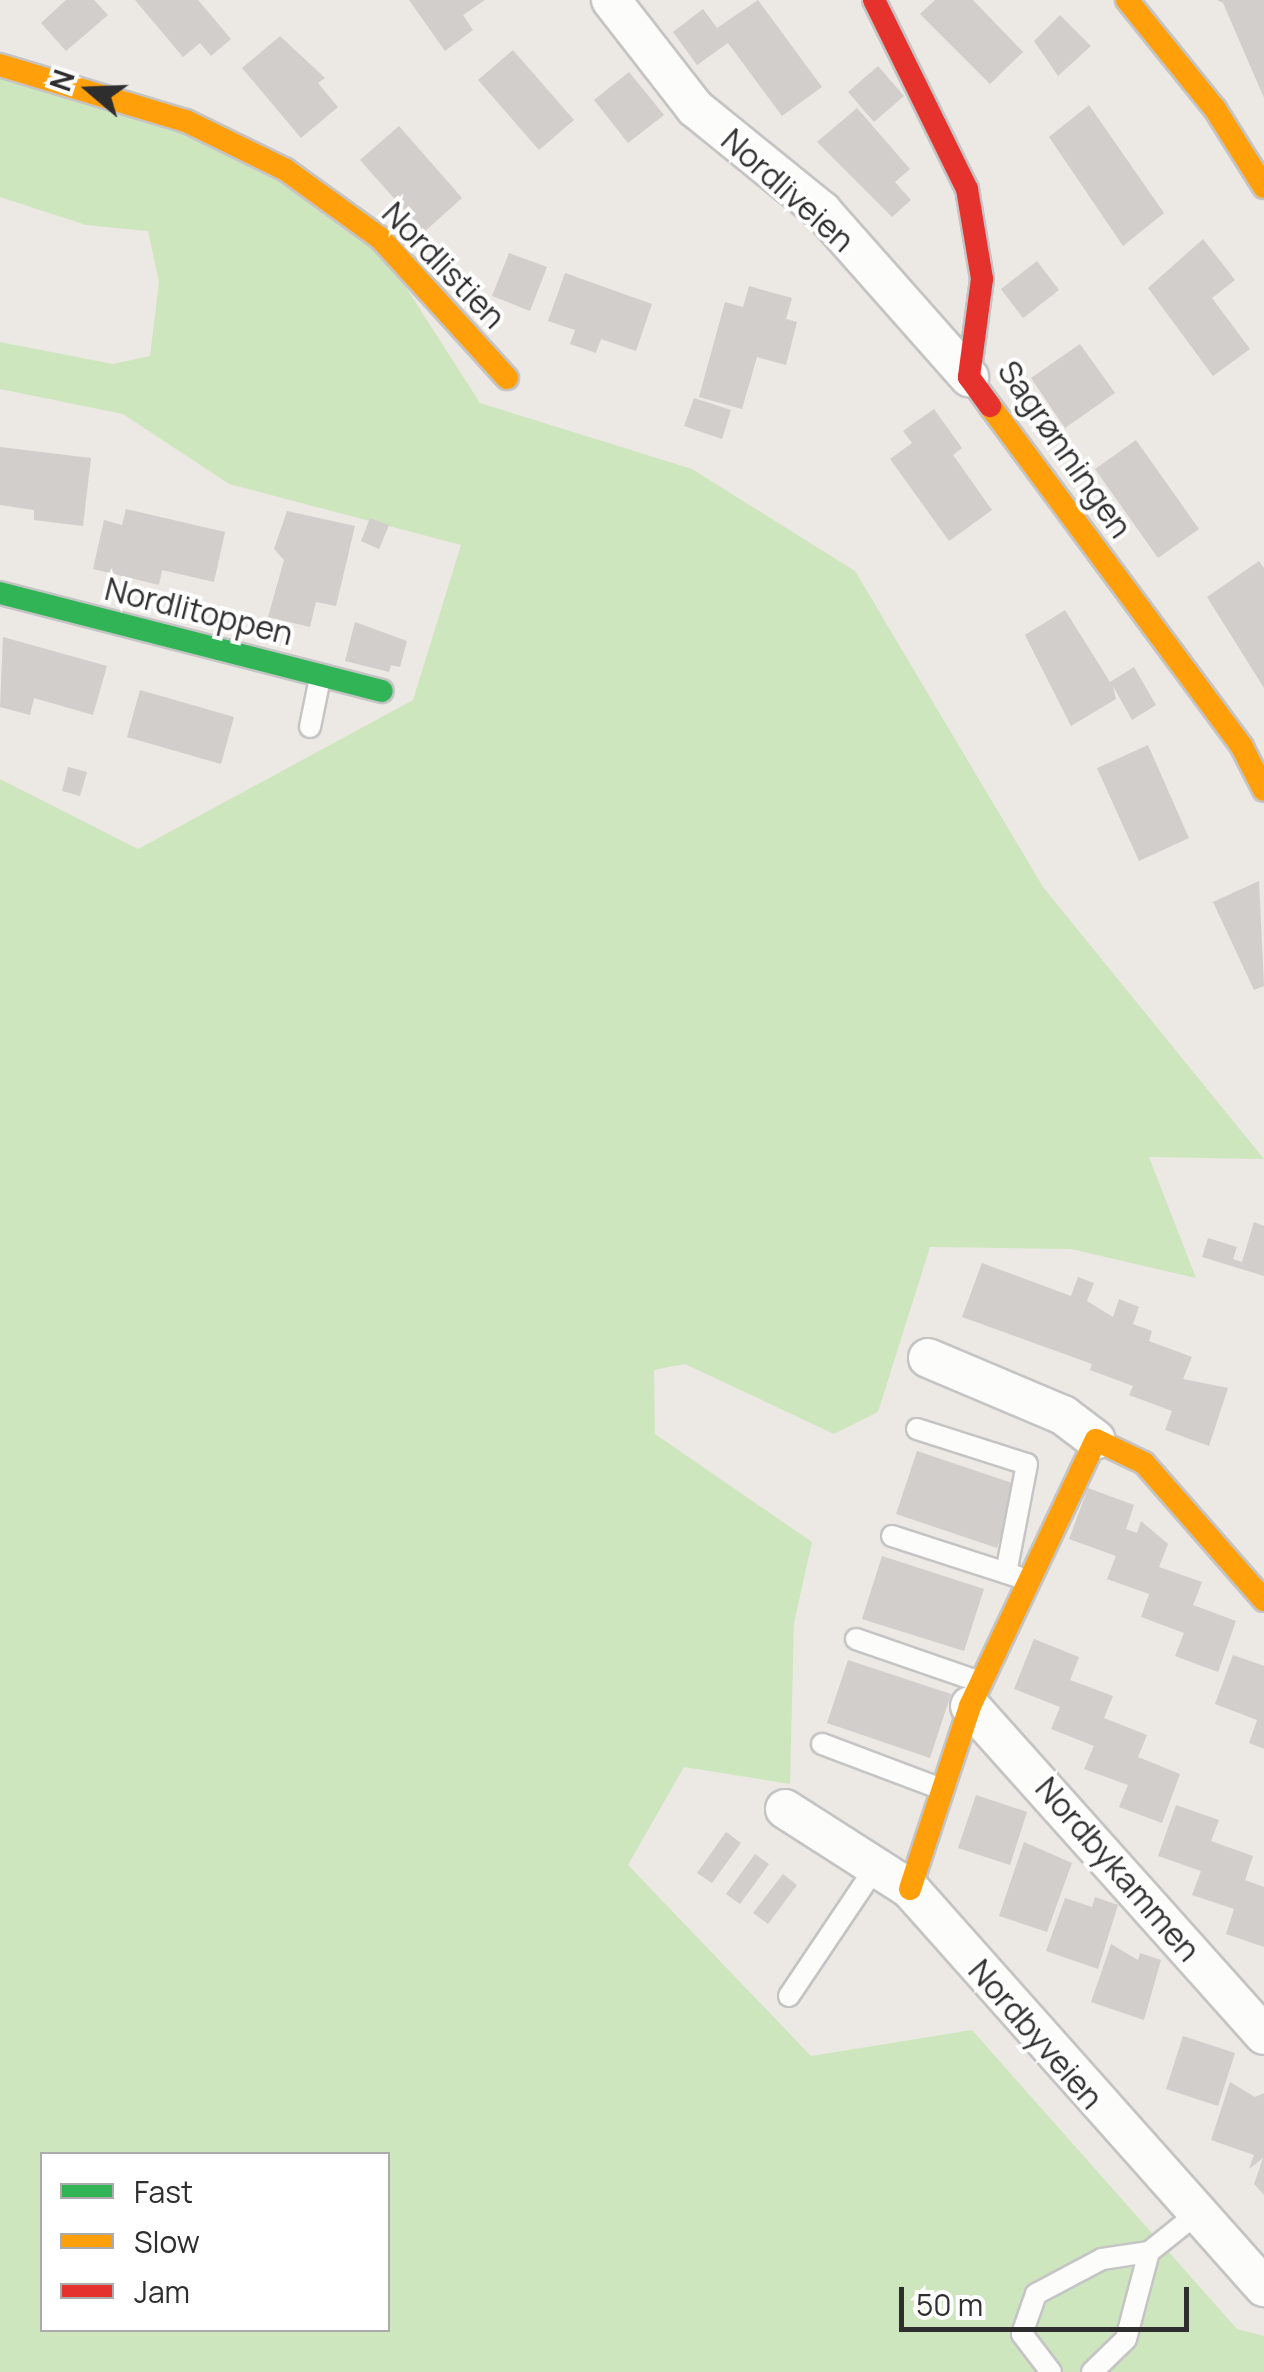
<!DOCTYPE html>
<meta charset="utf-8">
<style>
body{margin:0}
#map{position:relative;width:1264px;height:2372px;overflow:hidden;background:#ece8e4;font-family:Manrope,sans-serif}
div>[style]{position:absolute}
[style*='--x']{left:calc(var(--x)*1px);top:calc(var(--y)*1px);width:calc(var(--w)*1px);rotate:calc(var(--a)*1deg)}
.green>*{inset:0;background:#cee6be}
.building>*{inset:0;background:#d1cecb}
.roads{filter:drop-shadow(2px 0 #c5c4c5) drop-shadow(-2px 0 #c5c4c5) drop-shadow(0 2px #c5c4c5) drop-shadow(0 -2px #c5c4c5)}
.lane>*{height:20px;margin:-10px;padding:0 10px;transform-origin:10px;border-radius:10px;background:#fcfcfb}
.street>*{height:38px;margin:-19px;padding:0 19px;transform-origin:19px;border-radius:19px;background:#fcfcfb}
.fast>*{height:22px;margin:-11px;padding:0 11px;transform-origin:11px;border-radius:11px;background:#30b455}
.slow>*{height:22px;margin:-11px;padding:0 11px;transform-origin:11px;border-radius:11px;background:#ff9f0a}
.jam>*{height:22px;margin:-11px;padding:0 11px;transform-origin:11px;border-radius:11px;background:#e5322d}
span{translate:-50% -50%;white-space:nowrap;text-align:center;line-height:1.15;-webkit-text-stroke:8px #fff;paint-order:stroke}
.street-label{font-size:32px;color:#2e2e2e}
.legend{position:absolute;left:40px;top:2152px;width:350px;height:180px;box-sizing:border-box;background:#fff;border:2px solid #ababab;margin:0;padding:12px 18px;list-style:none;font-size:30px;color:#2e2e2e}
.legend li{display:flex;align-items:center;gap:20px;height:50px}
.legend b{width:50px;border:2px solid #ababab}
.north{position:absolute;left:40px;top:40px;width:100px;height:100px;-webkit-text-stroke:8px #fff;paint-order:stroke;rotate:289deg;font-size:28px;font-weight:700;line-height:40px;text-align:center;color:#2e2e2e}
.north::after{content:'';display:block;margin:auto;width:35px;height:45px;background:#2e2e2e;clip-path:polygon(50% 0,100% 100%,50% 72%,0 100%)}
.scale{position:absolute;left:899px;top:2287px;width:290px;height:45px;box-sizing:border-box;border:5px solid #2e2e2e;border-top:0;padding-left:12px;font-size:30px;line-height:35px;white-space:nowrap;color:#2e2e2e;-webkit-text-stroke:8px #fff;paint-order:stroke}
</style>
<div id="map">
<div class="green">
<div style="clip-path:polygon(evenodd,0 71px,257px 158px,384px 253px,480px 403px,692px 469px,855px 571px,1043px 887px,1264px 1159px,1149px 1157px,1196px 1278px,1071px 1249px,930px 1247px,878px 1412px,834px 1434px,685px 1364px,654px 1370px,655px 1434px,812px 1542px,794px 1623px,790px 1784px,684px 1767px,628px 1865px,811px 2056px,972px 2030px,1237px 2329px,1264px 2336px,1264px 2372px,0 2372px,0 779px,138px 849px,413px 700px,461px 545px,229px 484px,123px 414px,0 389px,0 342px,113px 364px,150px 356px,159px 282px,148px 231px,86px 225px,0 197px,0 71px,42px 2154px,388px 2154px,388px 2330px,42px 2330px,42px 2154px)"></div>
</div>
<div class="building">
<div style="clip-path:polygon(66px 0,94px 0,108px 15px,66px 51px,41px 23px)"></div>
<div style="clip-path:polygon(135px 0,198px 0,231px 39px,211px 56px,200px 43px,183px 57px)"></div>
<div style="clip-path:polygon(409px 0,485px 0,463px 15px,473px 30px,445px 51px)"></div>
<div style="clip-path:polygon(758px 0,822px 87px,782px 116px,728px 43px,697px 65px,673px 32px,703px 9px,717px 28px)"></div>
<div style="clip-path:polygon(935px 0,973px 0,1023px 52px,990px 84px,920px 14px)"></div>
<div style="clip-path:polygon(1217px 0,1264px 0,1264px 98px,1223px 3px)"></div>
<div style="clip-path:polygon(1060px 15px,1091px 46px,1058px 76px,1034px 41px)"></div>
<div style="clip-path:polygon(280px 36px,325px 78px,318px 83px,338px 107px,301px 138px,242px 68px)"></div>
<div style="clip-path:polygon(513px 50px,574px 120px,539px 150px,478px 80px)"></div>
<div style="clip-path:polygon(878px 66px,904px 96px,874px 122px,848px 92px)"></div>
<div style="clip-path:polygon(629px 72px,664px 115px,628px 143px,594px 100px)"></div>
<div style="clip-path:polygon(1089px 105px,1164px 213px,1123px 246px,1049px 137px)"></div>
<div style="clip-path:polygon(857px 108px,910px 169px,895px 182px,911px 200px,892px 217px,817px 142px)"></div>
<div style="clip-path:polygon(399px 126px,462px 198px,424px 232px,360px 160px)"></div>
<div style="clip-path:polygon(1203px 239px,1235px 280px,1212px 298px,1250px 349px,1213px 376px,1148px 288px)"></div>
<div style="clip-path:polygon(509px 253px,547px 267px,530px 311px,492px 296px)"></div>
<div style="clip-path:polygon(1037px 261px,1059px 290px,1023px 318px,1001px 289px)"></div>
<div style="clip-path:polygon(565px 273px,652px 304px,636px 351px,601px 339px,596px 353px,570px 344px,575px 330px,548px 321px)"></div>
<div style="clip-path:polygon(749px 286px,792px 298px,786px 319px,797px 322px,786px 365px,757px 357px,742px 409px,699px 397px,725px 302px,743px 307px)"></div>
<div style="clip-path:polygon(1080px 344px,1115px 393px,1065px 428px,1031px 378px)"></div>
<div style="clip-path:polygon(694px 398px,731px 410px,722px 439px,684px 426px)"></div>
<div style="clip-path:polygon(934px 409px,962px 448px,953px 455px,992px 510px,949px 541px,890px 459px,912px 443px,903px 431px)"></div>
<div style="clip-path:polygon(1136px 440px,1199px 529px,1158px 558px,1095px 469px)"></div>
<div style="clip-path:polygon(0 447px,91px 458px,83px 526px,34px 520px,34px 510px,0 505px)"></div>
<div style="clip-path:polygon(126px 509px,225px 532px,214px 582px,162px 570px,159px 585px,93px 569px,104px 520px,122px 525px)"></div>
<div style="clip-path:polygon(287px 511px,355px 526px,336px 606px,316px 602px,310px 627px,268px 617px,284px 560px,274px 549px)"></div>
<div style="clip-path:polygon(370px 518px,389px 525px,379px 549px,361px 541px)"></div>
<div style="clip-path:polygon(1259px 561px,1264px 568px,1264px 688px,1207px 597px)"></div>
<div style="clip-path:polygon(1065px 610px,1110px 682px,1134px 667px,1156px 705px,1132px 720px,1113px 686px,1116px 699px,1071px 726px,1025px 635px)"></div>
<div style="clip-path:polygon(355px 622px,407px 641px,400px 667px,391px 665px,389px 672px,345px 661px)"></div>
<div style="clip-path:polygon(3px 637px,107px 666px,93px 715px,34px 698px,30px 715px,0 707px)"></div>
<div style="clip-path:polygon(140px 690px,234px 717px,221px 764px,127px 737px)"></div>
<div style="clip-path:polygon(1148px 745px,1189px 838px,1139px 861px,1097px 768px)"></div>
<div style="clip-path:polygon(68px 767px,87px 772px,80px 796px,62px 791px)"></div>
<div style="clip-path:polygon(1259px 881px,1264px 986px,1254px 990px,1213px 902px)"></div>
<div style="clip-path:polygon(1254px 1222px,1264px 1226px,1264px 1276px,1202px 1257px,1208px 1238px,1237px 1247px,1233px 1259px,1242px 1262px)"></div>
<div style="clip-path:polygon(982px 1263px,1071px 1296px,1078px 1277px,1094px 1283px,1087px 1301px,1113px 1317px,1119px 1299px,1139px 1307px,1133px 1324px,1152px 1331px,1149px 1341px,1192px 1357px,1183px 1379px,1228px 1388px,1209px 1446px,1165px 1430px,1172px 1411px,1129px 1395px,1133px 1386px,1090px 1370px,1092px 1364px,962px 1317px)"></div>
<div style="clip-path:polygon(917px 1451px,1018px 1485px,997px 1548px,896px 1514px)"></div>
<div style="clip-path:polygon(1088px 1488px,1134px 1505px,1126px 1529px,1137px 1533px,1141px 1521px,1168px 1544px,1159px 1567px,1202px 1582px,1193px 1605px,1236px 1621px,1218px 1672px,1175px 1656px,1184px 1633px,1141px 1617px,1149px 1594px,1107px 1579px,1116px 1556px,1069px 1539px)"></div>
<div style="clip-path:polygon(882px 1556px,984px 1589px,964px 1651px,862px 1619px)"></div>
<div style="clip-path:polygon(1034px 1639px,1079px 1657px,1070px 1680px,1113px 1696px,1104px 1718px,1147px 1735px,1138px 1757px,1180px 1774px,1162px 1823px,1119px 1807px,1128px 1785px,1084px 1769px,1094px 1746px,1051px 1729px,1060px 1707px,1014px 1689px)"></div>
<div style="clip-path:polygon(1233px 1655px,1264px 1666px,1264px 1749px,1249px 1743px,1257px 1720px,1215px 1704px)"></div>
<div style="clip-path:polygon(848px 1660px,951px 1694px,930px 1758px,827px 1723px)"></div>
<div style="clip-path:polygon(976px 1795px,1027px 1812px,1010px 1865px,958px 1848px)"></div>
<div style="clip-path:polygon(1176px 1805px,1219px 1820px,1211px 1841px,1253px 1856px,1245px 1880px,1264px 1887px,1264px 1947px,1226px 1934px,1234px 1909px,1192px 1895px,1201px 1871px,1158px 1856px)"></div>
<div style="clip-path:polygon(726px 1832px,741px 1843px,712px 1883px,697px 1873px)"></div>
<div style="clip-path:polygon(1024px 1842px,1072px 1863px,1047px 1932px,999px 1916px)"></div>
<div style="clip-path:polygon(755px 1854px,769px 1864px,740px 1904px,726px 1894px)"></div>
<div style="clip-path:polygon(783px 1874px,797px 1885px,768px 1924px,753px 1913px)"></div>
<div style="clip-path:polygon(1095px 1897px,1118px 1905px,1098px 1969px,1046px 1951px,1065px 1898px,1092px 1907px)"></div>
<div style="clip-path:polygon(1111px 1944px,1138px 1960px,1140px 1953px,1161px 1960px,1144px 2020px,1091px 2002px)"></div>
<div style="clip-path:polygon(1183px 2036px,1235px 2053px,1218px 2106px,1166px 2089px)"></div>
<div style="clip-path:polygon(1230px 2082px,1255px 2097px,1264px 2093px,1264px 2195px,1254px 2184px,1263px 2158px,1249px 2169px,1254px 2155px,1211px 2140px)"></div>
</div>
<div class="roads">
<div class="lane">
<div style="--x:310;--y:727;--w:50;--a:-78.5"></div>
<div style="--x:917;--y:1429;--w:115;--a:17.7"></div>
<div style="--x:1027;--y:1464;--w:111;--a:100.9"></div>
<div style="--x:892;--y:1536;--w:133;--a:18"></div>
<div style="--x:856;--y:1639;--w:131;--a:19.1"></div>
<div style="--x:822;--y:1744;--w:128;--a:20.6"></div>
<div style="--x:789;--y:1996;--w:154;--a:-56.1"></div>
<div style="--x:1051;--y:2372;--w:48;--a:-127.3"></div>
<div style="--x:1022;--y:2334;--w:42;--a:-70.7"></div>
<div style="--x:1036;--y:2294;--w:75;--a:-27.9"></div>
<div style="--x:1102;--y:2259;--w:48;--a:-8.5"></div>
<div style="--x:1149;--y:2252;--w:58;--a:-38.7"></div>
<div style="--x:1092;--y:2372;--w:47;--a:-44.1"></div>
<div style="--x:1126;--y:2339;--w:90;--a:-75.2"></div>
</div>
<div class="street">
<div style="--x:611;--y:0;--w:137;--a:52.1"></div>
<div style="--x:695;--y:108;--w:164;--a:39"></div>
<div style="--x:822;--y:211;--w:222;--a:48.5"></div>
<div style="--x:928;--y:1358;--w:147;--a:22.9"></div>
<div style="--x:1063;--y:1415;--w:41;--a:37.1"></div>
<div style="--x:970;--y:1706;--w:441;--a:48.2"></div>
<div style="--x:785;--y:1809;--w:148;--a:32.6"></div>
<div style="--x:910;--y:1889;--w:533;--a:48.35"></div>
</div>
<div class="fast">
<div style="--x:0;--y:593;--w:394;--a:14.4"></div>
</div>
<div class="slow">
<div style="--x:1127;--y:0;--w:140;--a:51.1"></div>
<div style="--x:1215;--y:109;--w:92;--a:57.9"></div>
<div style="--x:0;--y:65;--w:194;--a:16.8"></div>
<div style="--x:186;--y:121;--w:111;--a:26.1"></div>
<div style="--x:286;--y:170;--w:116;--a:35.9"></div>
<div style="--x:380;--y:238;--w:189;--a:47.8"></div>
<div style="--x:990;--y:406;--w:424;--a:53.5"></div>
<div style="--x:1242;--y:747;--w:48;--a:62.9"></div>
<div style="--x:910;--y:1889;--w:193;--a:-71.8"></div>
<div style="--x:970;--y:1706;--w:294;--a:-64.7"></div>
<div style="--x:1096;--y:1440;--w:53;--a:25.6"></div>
<div style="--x:1144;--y:1463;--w:182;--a:48.8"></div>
</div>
<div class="jam">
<div style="--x:874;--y:0;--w:211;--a:63.8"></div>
<div style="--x:967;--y:189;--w:91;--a:80.5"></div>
<div style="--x:982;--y:279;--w:99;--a:97.6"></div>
<div style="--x:969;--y:377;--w:36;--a:54"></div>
</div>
</div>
<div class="street-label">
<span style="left:788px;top:190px;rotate:42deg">Nordliveien</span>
<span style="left:444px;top:265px;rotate:46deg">Nordlistien</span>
<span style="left:1065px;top:449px;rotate:55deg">Sagrønningen</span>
<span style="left:199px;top:611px;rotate:14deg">Nordlitoppen</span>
<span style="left:1118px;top:1869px;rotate:49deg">Nordbykammen</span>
<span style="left:1036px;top:2034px;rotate:49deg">Nordbyveien</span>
</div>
<ul class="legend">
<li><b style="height:12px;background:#30b455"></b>Fast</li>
<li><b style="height:12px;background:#ff9f0a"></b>Slow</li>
<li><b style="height:12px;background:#e5322d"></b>Jam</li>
</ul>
<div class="north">N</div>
<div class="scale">50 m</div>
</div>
